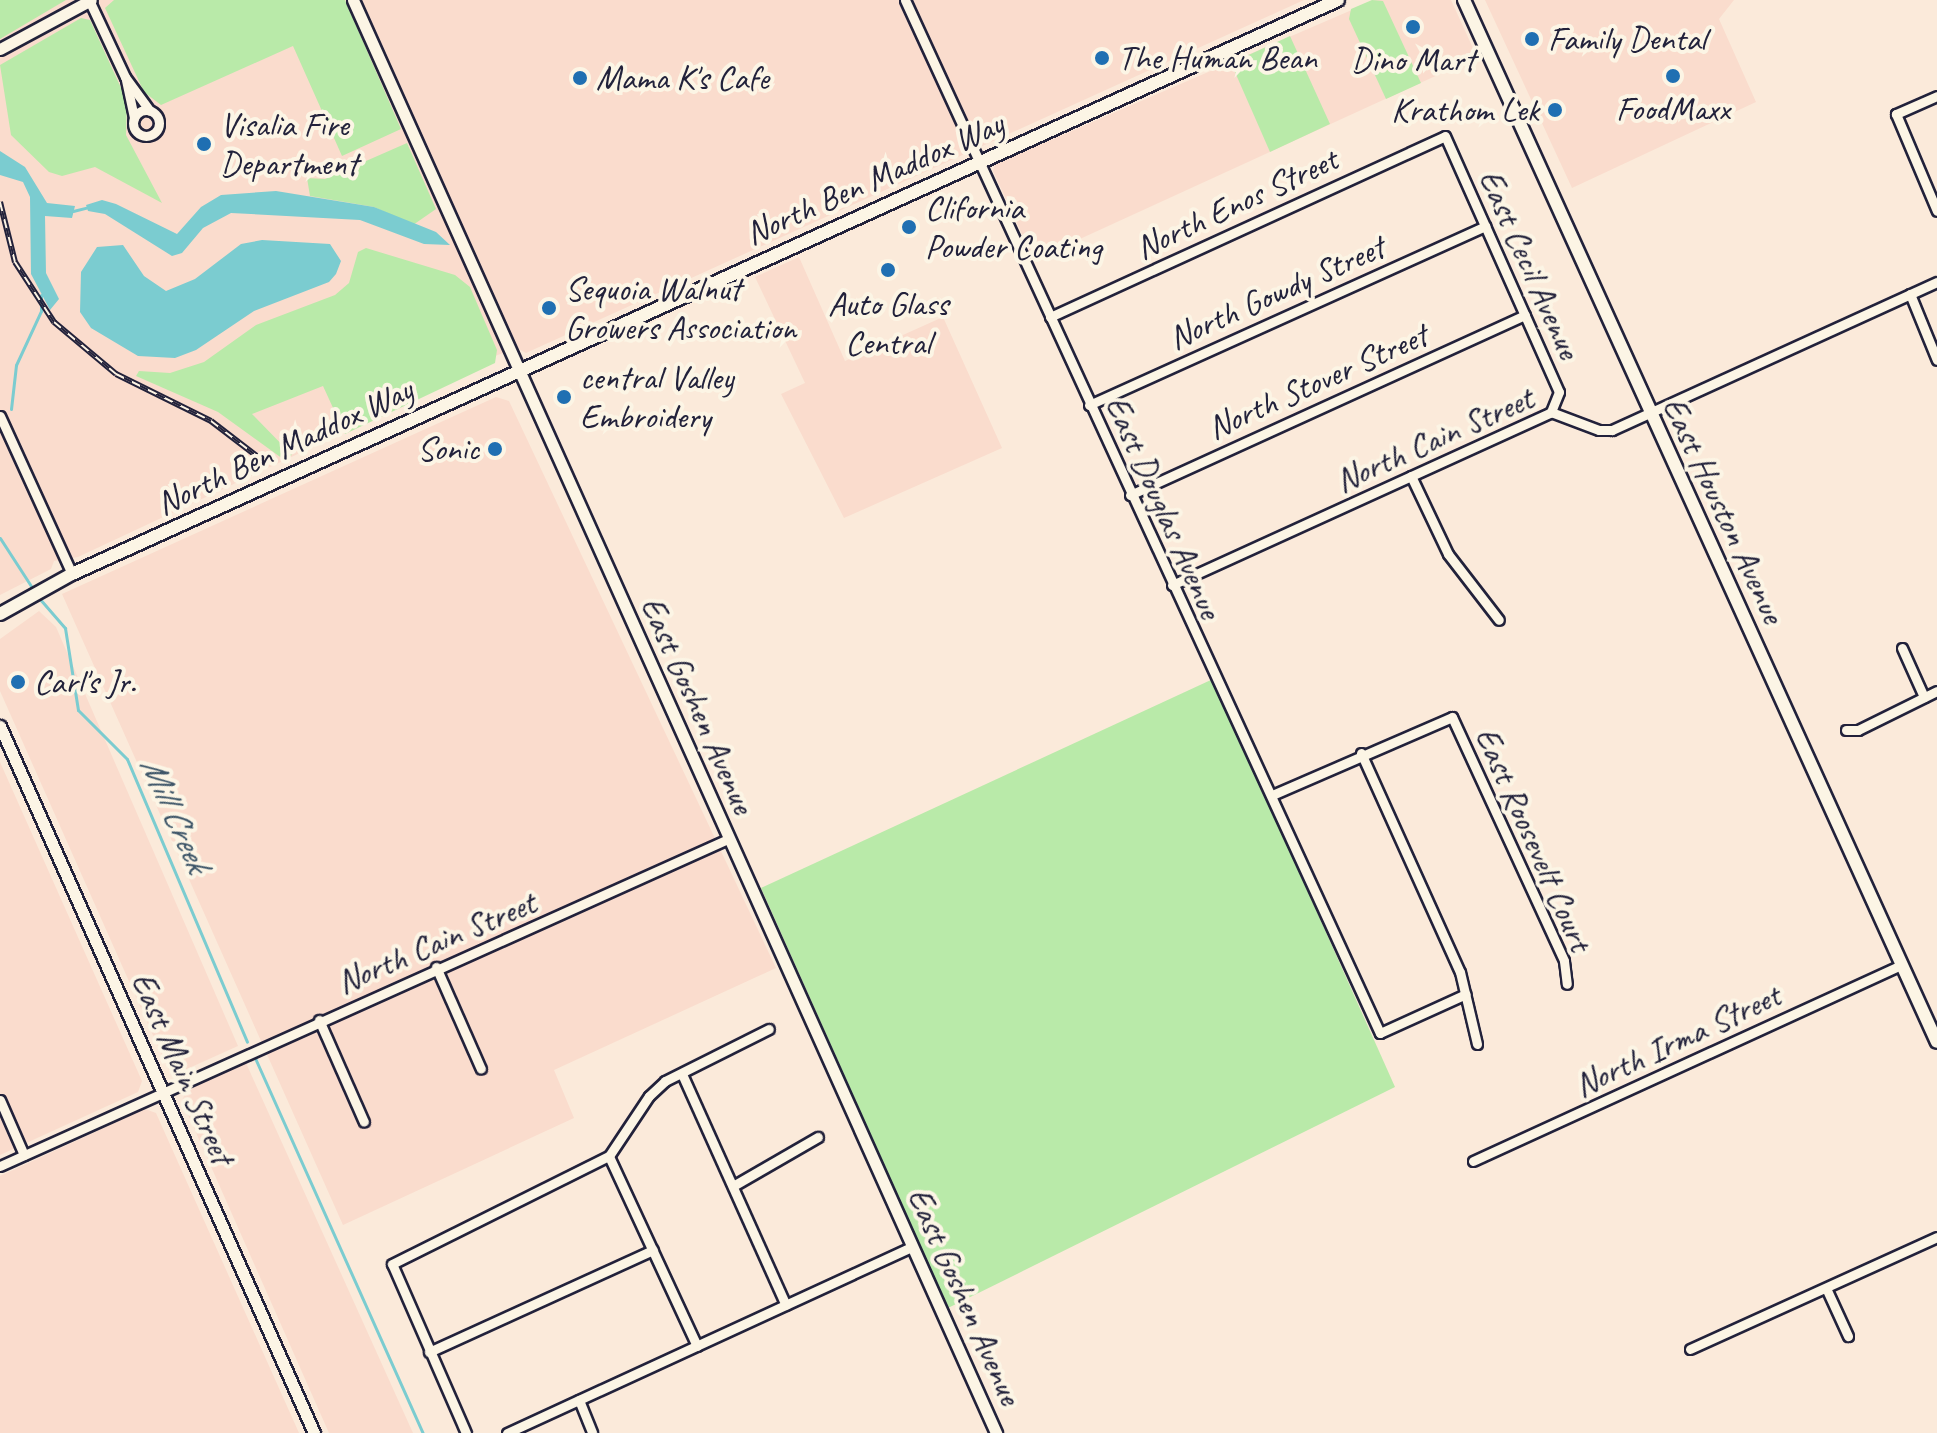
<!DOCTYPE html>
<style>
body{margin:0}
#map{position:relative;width:1937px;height:1433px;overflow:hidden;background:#fbeada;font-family:Caveat,sans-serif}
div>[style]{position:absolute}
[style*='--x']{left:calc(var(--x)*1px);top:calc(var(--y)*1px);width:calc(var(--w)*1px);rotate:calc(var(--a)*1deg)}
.built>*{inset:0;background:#fadccd}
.green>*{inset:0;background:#b9eaa9}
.water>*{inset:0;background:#7bccd0}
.stream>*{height:3px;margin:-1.5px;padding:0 1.5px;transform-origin:1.5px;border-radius:1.5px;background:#7bccd0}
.roads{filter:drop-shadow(2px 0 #22223b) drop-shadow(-2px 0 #22223b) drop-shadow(0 2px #22223b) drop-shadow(0 -2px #22223b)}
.minor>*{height:9px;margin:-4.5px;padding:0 4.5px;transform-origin:4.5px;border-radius:4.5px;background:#fcf5e5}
.minor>.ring{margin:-4.5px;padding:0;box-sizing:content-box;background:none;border:9px solid #fcf5e5;border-radius:50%}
.tertiary>*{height:11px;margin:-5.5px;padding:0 5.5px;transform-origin:5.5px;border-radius:5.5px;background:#fcf5e5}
.secondary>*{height:12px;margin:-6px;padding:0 6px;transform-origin:6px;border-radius:6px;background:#fcf5e5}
.rail>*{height:6px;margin-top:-3px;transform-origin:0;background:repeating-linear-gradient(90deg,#fcf5e5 0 9px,#22223b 0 18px);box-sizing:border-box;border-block:2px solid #22223b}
.dots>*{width:22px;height:22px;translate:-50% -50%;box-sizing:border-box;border:4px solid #fcf5e5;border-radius:50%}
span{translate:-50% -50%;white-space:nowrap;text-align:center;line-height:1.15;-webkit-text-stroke:8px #fcf5e5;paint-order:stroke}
.poi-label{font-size:34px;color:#22223b}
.left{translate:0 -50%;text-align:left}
.right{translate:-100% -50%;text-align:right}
.street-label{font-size:34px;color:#22223b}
.water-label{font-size:36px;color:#3d5568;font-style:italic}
</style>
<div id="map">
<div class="built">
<div style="clip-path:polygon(0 0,1304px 0,526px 353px,517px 348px,495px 356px,490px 364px,78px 557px,54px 561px,51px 569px,0 595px)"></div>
<div style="clip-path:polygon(1375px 0,1451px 0,1477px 57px,1034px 260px,993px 171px,995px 164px)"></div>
<div style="clip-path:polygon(1485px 0,1734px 0,1719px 19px,1756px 102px,1572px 188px)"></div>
<div style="clip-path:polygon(799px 257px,845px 361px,943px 317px,1002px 448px,844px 518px,781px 394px,805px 383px,755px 277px)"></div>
<div style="clip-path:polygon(496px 397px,509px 401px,776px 968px,554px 1070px,574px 1118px,343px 1225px,62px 594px)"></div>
<div style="clip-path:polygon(39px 611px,56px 627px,238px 1046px,178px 1073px,168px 1069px,0 691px,0 639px)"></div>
<div style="clip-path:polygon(0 762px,142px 1081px,138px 1092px,0 1155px)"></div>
<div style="clip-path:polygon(246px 1063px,413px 1433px,329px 1433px,182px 1101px,186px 1091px)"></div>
<div style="clip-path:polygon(145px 1109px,156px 1113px,299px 1433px,0 1433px,0 1176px)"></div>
</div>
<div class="green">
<div style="clip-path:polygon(0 0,66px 0,0 39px)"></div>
<div style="clip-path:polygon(114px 0,345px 0,401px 129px,342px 156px,293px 46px,161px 105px,144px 92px,105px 8px)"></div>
<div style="clip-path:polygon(1372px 0,1383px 1px,1421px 83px,1386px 99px,1349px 19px,1351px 9px)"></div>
<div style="clip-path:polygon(81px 18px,90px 20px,127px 101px,126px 135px,162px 203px,95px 167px,62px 176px,49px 172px,11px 135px,0 65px)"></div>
<div style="clip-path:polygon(1290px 36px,1330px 124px,1270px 152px,1231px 63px)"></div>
<div style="clip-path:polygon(407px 143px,436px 209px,413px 225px,374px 207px,310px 196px,307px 178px,325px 179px)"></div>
<div style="clip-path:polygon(366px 248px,455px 275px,470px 287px,497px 350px,495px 363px,345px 434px,323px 386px,252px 414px,292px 455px,283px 459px,218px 412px,136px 376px,139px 371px,170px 373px,204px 362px,256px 325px,335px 295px,349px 283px,358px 252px)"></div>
<div style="clip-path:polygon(1213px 679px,1395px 1087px,948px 1308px,761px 888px)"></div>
</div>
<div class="water">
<div style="clip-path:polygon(0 151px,25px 167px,47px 203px,75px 206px,72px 218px,45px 216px,46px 273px,59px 299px,50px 310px,31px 274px,30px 197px,23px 182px,0 175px)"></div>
<div style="clip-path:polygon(276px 191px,374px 207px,436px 232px,450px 245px,424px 244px,360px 220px,231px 213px,203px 228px,182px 253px,172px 256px,105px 214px,88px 211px,86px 205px,102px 200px,116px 204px,177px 234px,201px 207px,221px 195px)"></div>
<div style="clip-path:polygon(262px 240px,330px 244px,341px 261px,336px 274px,329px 282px,254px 311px,196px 350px,175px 358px,138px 356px,91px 328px,80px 312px,81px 272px,97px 247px,123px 245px,144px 276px,166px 291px,195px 279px,241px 244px)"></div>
</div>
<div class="stream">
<div style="--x:73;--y:211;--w:16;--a:-14"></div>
<div style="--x:11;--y:409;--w:44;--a:-83.5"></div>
<div style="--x:16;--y:365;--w:60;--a:-65.2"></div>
<div style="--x:41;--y:311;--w:16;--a:-90"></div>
<div style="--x:0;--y:538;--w:64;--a:57.1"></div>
<div style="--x:39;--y:598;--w:40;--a:49"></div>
<div style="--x:65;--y:628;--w:83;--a:81"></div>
<div style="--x:78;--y:710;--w:69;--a:45"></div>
<div style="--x:127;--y:759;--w:307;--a:67"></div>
<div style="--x:255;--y:1058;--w:411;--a:65.9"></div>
</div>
<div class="roads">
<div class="minor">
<div style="--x:89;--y:0;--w:85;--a:64.9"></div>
<div style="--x:125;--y:77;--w:42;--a:53.7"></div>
<div style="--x:905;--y:0;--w:1137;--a:65.31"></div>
<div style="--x:1380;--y:1033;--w:94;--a:-24.4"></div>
<div style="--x:126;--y:80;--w:39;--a:78"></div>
<div style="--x:1937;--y:96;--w:45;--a:156.3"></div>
<div style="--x:1896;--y:114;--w:105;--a:67.1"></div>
<div class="ring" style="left:133px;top:110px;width:17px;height:17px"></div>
<div style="--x:1910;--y:294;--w:71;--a:67.8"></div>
<div style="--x:1050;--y:317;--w:434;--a:-24.6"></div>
<div style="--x:1445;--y:136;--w:280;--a:66"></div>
<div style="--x:1559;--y:392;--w:22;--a:112"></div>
<div style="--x:1089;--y:405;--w:435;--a:-24.3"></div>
<div style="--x:0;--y:416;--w:174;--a:65.5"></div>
<div style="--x:1411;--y:476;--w:86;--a:64.6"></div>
<div style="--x:1448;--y:554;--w:83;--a:52.3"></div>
<div style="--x:1130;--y:495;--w:434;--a:-24.5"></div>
<div style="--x:1172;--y:585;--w:417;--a:-24.5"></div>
<div style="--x:1551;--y:412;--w:51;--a:20.6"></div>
<div style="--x:1599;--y:430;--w:13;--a:0"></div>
<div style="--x:1612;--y:430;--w:357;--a:-24.5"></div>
<div style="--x:1902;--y:648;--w:54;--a:65.8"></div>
<div style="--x:1846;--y:730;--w:12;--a:0"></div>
<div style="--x:1858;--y:730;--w:88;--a:-26.3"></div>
<div style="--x:1361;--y:753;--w:240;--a:65.7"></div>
<div style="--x:1460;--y:972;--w:74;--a:76.7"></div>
<div style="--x:1272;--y:795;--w:196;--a:-23.4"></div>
<div style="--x:1452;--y:717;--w:268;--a:65.3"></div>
<div style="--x:1564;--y:961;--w:23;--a:83"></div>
<div style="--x:436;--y:967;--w:111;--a:66.2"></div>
<div style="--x:319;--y:1020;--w:111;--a:66.2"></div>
<div style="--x:682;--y:1074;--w:253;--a:65.8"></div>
<div style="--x:0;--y:1100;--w:60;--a:66.4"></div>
<div style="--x:1473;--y:1161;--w:472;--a:-24.6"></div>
<div style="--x:0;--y:1166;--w:798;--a:-24.19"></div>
<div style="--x:733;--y:1186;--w:98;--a:-30"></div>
<div style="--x:1826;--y:1288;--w:53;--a:65.4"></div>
<div style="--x:697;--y:1346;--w:209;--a:-114.9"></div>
<div style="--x:609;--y:1156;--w:72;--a:-56.3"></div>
<div style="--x:649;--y:1096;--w:22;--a:-43"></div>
<div style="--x:665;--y:1081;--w:116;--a:-26.6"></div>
<div style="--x:1690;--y:1349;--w:271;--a:-24.4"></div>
<div style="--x:429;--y:1352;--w:246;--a:-24.5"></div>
<div style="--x:579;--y:1400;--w:35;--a:68"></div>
<div style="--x:466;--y:1433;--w:184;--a:-113.6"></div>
<div style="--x:392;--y:1264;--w:242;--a:-26.5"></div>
<div style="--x:507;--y:1433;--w:446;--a:-24.7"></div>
</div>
<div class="tertiary">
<div style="--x:353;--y:0;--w:1571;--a:65.83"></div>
<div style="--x:0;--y:49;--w:103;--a:-28.3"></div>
<div style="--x:0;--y:726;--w:774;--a:66.05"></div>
</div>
<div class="secondary">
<div style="--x:1464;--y:0;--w:1144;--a:65.59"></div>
<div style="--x:0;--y:614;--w:82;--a:-29.1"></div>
<div style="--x:72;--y:574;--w:1390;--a:-24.39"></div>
</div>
</div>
<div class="rail">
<div style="--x:0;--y:202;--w:62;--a:76"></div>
<div style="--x:15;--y:262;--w:72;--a:57"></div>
<div style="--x:54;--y:322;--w:81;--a:40"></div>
<div style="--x:116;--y:374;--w:106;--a:26.3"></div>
<div style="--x:211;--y:421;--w:59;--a:37.5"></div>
</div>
<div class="dots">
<div style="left:1413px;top:27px;background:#1f6fb2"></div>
<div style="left:1532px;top:39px;background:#1f6fb2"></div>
<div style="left:1102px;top:58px;background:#1f6fb2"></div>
<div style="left:1673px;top:76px;background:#1f6fb2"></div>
<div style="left:580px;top:78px;background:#1f6fb2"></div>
<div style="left:1555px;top:110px;background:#1f6fb2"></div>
<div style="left:204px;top:144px;background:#1f6fb2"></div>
<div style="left:909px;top:227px;background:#1f6fb2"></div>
<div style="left:888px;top:270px;background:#1f6fb2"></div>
<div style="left:549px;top:308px;background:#1f6fb2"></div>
<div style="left:564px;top:397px;background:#1f6fb2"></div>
<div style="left:495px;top:449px;background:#1f6fb2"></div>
<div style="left:18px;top:682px;background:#1f6fb2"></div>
</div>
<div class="poi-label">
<span class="left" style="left:1548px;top:39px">Family Dental</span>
<span class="left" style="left:1118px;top:58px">The Human Bean</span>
<span style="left:1413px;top:60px">Dino Mart</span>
<span class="left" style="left:596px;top:78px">Mama K's Cafe</span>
<span style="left:1673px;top:109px">FoodMaxx</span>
<span class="right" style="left:1539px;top:110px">Krathom Lek</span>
<span class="left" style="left:220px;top:144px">Visalia Fire<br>Department</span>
<span class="left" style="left:925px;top:227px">Clifornia<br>Powder Coating</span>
<span class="left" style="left:565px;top:308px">Sequoia Walnut<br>Growers Association</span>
<span style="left:888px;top:323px">Auto Glass<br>Central</span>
<span class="left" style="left:580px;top:397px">central Valley<br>Embroidery</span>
<span class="right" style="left:479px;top:449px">Sonic</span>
<span class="left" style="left:34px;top:682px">Carl's Jr.</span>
</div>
<div class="street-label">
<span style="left:874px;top:178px;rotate:-24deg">North Ben Maddox Way</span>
<span style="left:1236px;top:203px;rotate:-25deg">North Enos Street</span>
<span style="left:1530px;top:264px;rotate:66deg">East Cecil Avenue</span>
<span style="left:1276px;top:292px;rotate:-24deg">North Gowdy Street</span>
<span style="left:1317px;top:381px;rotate:-24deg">North Stover Street</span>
<span style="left:1434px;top:439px;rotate:-24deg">North Cain Street</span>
<span style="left:284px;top:446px;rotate:-25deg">North Ben Maddox Way</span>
<span style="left:1164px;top:507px;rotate:66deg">East Douglas Avenue</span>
<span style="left:1724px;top:510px;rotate:65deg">East Houston Avenue</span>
<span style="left:698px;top:705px;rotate:66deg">East Goshen Avenue</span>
<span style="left:1534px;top:839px;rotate:66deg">East Roosevelt Court</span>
<span style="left:436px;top:942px;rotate:-23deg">North Cain Street</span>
<span style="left:1677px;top:1040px;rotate:-25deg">North Irma Street</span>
<span style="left:183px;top:1068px;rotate:66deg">East Main Street</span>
<span style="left:965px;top:1296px;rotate:66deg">East Goshen Avenue</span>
</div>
<div class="water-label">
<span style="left:175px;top:814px;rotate:66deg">Mill Creek</span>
</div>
</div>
